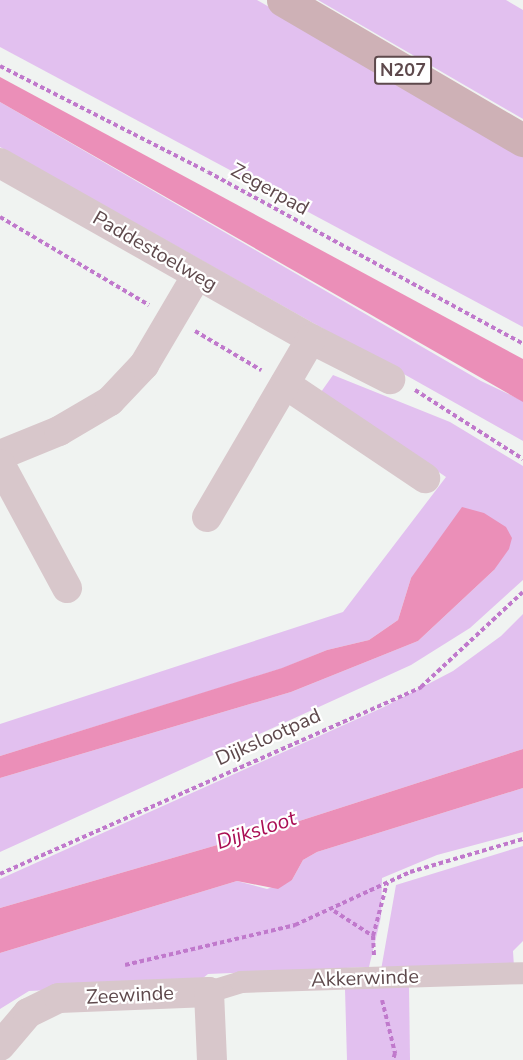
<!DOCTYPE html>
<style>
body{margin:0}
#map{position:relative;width:523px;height:1060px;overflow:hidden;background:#f0f3f1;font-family:"Nunito Sans",sans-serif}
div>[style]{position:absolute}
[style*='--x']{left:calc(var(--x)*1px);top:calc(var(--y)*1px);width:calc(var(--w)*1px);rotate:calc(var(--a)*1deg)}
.green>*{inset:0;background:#e2c0ef}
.water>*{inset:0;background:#eb8fb8}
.path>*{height:4px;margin-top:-2px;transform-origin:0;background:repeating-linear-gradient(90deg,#c079cc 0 4.5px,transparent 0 7.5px)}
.pedestrian>*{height:22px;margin:-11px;padding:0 11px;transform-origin:11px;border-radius:11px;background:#d8c7cb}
.minor>*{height:30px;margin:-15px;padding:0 15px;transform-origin:15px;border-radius:15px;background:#d8c7cb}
.primary>*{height:33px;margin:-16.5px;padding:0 16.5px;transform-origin:16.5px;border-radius:16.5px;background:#ceb1b6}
span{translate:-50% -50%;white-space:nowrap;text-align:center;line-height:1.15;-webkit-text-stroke:4.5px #fff;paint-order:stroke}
.shield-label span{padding:2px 4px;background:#fff;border:2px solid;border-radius:4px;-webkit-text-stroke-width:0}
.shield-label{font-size:18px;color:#5e494c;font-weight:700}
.street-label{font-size:20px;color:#5e494c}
.water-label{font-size:21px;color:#aa0f55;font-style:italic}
</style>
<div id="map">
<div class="green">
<div style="clip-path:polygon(0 0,257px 0,523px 152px,523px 327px,0 47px)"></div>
<div style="clip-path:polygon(318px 0,506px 0,523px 10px,523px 119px)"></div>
<div style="clip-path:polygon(0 102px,481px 381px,523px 401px,523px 441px,0 147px)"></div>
<div style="clip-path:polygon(333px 375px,450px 422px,523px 466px,523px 580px,470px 628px,411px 665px,0 852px,0 778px,291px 692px,418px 641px,494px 570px,411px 578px,398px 620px,369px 640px,327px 650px,283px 668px,0 756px,0 724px,343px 612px,446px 477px,321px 392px)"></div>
<div style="clip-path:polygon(523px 614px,523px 749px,293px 823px,0 908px,0 879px,384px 707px,453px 671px,501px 636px)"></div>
<div style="clip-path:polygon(523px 788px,523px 832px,437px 855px,382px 878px,381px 917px,369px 967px,208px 974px,197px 983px,29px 991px,0 1009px,0 953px,237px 881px,267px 889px,292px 880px,303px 860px,317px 852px)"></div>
<div style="clip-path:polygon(523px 846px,523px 941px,513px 951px,514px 967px,381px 970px,396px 885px)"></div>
<div style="clip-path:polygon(409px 986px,410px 1060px,347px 1060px,345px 989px)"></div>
</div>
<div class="water">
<div style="clip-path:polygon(0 77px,523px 359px,523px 402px,0 102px)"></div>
<div style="clip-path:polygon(462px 507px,484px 513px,506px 527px,512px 538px,509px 549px,494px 570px,418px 641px,291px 692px,0 778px,0 756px,282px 668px,327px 650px,369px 640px,398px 620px,411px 578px)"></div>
<div style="clip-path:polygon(523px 749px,523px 788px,317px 852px,303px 860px,292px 880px,278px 889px,237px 881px,0 953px,0 908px,293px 823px)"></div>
</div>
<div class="path">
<div style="--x:0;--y:66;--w:233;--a:27"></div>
<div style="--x:208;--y:172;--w:359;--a:28.6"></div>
<div style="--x:0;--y:217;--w:173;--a:30.6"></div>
<div style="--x:195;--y:331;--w:77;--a:30.6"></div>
<div style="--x:415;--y:390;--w:128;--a:32.6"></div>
<div style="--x:0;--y:874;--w:461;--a:-23.9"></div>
<div style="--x:421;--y:687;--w:139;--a:-43"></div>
<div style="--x:334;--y:911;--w:46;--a:32.7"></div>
<div style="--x:374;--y:955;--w:19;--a:-93"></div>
<div style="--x:373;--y:936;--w:55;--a:-75.2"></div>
<div style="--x:125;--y:965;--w:175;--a:-13.2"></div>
<div style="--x:295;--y:925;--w:127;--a:-24.7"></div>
<div style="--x:410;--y:872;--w:118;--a:-16.3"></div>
<div style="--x:382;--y:1000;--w:55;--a:76.2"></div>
<div style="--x:395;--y:1053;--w:7;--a:106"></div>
</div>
<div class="pedestrian">
<div style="--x:209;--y:992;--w:34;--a:-17"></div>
<div style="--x:241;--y:982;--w:282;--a:-1.8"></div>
</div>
<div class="minor">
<div style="--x:0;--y:163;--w:357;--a:29.5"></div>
<div style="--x:311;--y:339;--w:89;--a:26.9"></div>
<div style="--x:285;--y:384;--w:169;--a:33.9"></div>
<div style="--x:0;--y:455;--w:64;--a:-22.1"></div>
<div style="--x:59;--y:431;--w:59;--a:-30.5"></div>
<div style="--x:110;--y:401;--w:50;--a:-46.6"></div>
<div style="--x:144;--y:365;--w:104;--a:-59.5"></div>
<div style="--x:0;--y:464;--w:141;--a:61.6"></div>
<div style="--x:207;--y:517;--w:206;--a:-59.7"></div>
<div style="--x:0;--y:1046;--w:43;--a:-49.7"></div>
<div style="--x:28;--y:1013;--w:34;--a:-26"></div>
<div style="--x:59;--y:998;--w:150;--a:-2.3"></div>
<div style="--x:209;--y:992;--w:68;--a:87.5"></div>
</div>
<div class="primary">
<div style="--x:283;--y:0;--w:278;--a:30.3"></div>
</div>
<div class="shield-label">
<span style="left:403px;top:70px">N207</span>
</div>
<div class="street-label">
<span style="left:270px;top:189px;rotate:29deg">Zegerpad</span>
<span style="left:155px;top:251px;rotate:30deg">Paddestoelweg</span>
<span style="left:268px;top:737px;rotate:-24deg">Dijkslootpad</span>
<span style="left:365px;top:978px;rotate:-2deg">Akkerwinde</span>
<span style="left:130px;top:995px;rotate:-3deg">Zeewinde</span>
</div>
<div class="water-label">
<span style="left:256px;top:830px;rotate:-18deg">Dijksloot</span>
</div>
</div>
